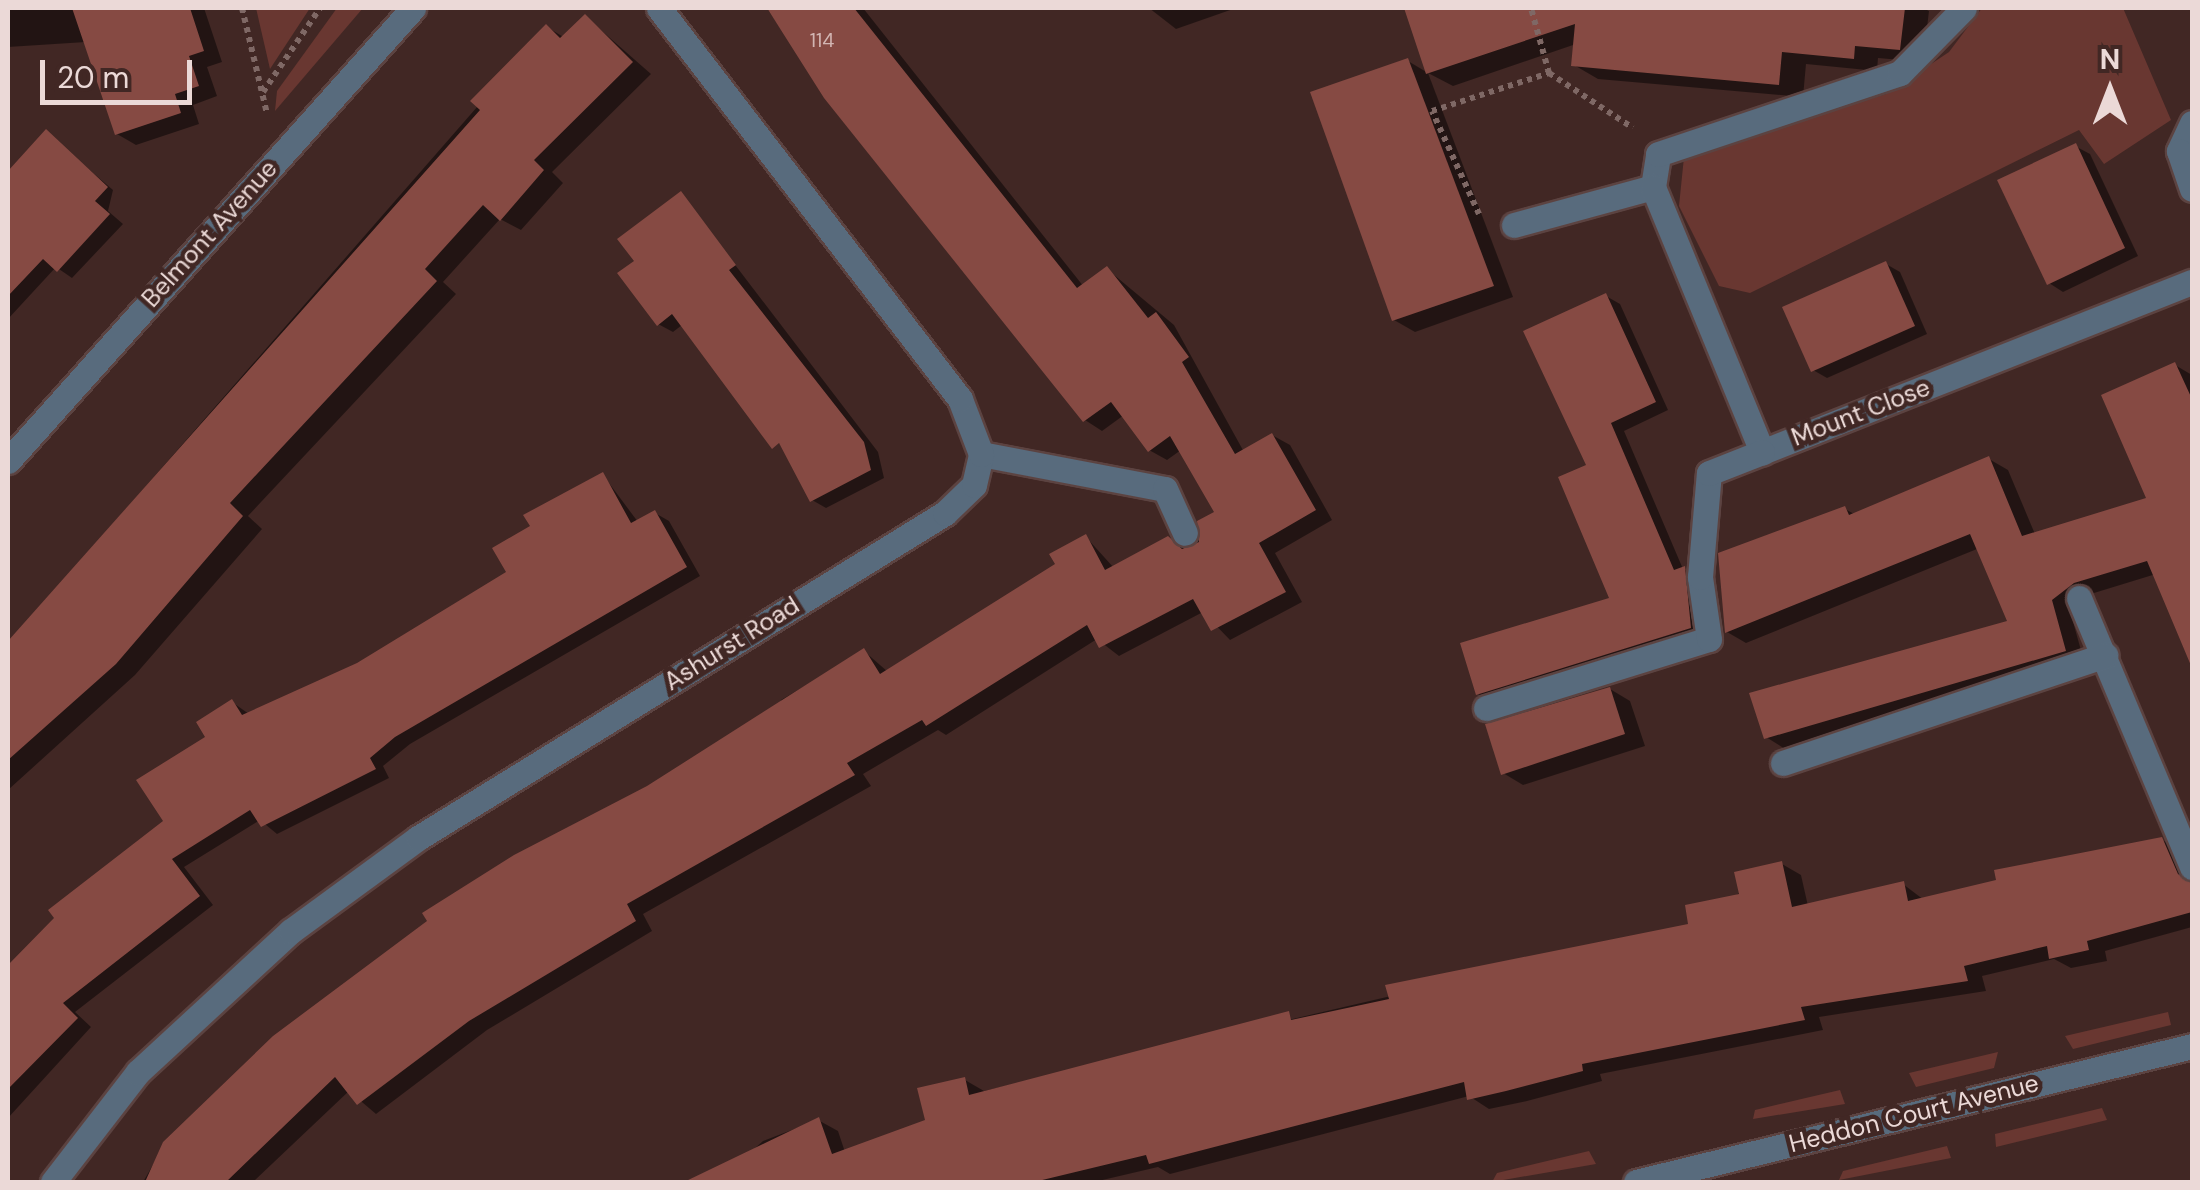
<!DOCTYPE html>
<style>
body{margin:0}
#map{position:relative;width:2200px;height:1190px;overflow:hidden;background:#412724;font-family:"DM Sans",sans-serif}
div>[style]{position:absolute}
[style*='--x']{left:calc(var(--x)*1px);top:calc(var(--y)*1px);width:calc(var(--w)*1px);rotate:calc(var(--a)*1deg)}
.green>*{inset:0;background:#693731}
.shadow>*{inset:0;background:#0007}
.building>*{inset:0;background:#864a43}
.path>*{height:6px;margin-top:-3px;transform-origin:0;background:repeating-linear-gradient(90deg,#7f6865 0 5px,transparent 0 10px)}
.roads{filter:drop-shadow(2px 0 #5c4341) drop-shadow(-2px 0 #5c4341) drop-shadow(0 2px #5c4341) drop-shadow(0 -2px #5c4341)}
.minor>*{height:25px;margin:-12.5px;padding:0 12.5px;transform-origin:12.5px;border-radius:12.5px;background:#586b7d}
span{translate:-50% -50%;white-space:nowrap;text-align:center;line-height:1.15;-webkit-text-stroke:9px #412724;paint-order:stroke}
.number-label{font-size:20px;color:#d2b5b2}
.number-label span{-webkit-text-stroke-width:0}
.street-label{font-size:25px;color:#ebd9d7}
.frame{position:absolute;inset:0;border:10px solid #ebd9d7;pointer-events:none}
.north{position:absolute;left:2060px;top:40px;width:100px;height:100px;-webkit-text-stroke:8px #412724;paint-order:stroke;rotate:0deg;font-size:28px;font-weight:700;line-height:40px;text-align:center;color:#ebd9d7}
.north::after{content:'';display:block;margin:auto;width:35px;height:45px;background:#ebd9d7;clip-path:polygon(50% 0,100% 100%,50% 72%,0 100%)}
.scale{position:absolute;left:40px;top:60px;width:152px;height:45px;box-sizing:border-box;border:5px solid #ebd9d7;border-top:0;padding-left:12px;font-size:30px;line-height:35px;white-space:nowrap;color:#ebd9d7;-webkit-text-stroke:8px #412724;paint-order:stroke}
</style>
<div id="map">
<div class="green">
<div style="clip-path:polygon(256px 8px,310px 8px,270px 69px)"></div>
<div style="clip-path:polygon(337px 8px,363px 8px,275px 111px,277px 91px)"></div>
<div style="clip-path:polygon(1982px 8px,2123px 8px,2171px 120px,2104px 164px,2079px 130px,1750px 293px,1719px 286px,1679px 206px,1684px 157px,1886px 94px,1949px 52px)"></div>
<div style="clip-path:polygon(2168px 1012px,2171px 1025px,2073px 1049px,2065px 1036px)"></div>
<div style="clip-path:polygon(1998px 1052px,1994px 1068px,1916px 1087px,1909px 1073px)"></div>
<div style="clip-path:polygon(1840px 1090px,1845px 1104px,1753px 1119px,1755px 1110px)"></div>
<div style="clip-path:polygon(2102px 1108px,2107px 1120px,1996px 1147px,1995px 1134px)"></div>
<div style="clip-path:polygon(1947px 1146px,1951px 1158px,1839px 1180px,1843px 1171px)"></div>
<div style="clip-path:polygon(1589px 1151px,1596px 1164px,1492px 1182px,1497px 1173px)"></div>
</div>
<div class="shadow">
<div style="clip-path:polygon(8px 8px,204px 8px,222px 62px,207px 67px,217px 96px,193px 105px,199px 124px,136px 145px,117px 134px,86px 42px,8px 47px)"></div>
<div style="clip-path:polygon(767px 8px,863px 8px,1084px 287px,1107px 269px,1174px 325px,1244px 452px,1272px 435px,1290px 445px,1332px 520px,1275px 553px,1302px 602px,1230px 640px,1203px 612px,1119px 656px,1097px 639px,946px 735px,938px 730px,863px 774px,871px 786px,643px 914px,652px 931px,487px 1030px,376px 1114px,349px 1091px,253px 1182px,143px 1182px,165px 1144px,785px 707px,781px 700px,864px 651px,888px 672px,1058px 565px,1086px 537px,1114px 568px,1169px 539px,1194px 551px,1200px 522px,1218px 513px,1181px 450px,1167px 460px,1149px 450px,1124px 415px,1102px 431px,1085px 420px,826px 97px)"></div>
<div style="clip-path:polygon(1149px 8px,1236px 8px,1176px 29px)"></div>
<div style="clip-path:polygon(1406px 8px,1923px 8px,1929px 11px,1923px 62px,1878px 58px,1877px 71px,1806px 64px,1803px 97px,1598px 79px,1574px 65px,1576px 44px,1453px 86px,1428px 73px)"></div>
<div style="clip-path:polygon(586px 17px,651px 74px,552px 172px,563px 183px,521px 230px,500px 219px,443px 282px,456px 294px,248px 516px,262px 529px,135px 675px,8px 790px,8px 644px,547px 27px,565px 38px)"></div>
<div style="clip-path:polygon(1408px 61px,1428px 73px,1513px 297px,1415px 332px,1394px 320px)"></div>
<div style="clip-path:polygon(46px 133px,113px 190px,108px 211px,123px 224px,72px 278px,56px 267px,8px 319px,8px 178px)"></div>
<div style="clip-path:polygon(2075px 146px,2090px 154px,2138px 256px,2063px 292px,2049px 283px)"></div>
<div style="clip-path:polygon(681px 194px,878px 452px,884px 478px,826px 508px,812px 500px,788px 454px,682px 325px,673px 332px,658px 324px,637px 261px)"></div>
<div style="clip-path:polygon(1886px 264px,1900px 272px,1927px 334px,1827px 378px,1813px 370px)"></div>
<div style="clip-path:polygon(1606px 296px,1620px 304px,1668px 410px,1624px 431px,1683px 569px,1698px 577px,1704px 635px,1493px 702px,1478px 694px,1613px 600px,1589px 466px)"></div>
<div style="clip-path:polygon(2175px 365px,2192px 375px,2192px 663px,2156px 574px,2094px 593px,2070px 611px,2084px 661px,1785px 749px,1766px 737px,2011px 622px,1977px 549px,1746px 643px,1727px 632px,1721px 555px,1845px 509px,1856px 515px,1989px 459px,2008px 470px,2035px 534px,2150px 500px)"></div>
<div style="clip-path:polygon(603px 475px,638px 522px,655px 513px,669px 521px,700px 576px,410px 744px,383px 766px,389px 778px,277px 834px,260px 820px,184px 867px,213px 905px,75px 1012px,91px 1027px,8px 1118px,8px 969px,166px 822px,232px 702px,249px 714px,358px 665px,510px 573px,533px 527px)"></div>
<div style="clip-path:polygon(1610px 689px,1630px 701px,1645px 746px,1523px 785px,1503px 773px)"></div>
<div style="clip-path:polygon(2162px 840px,2181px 851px,2192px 876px,2192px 927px,2105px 951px,2107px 961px,2071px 968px,2054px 959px,1982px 976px,1986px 991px,1819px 1017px,1823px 1030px,1600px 1074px,1602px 1081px,1527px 1101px,1489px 1109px,1469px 1096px,1170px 1174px,1158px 1167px,1094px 1182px,717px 1182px,763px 1141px,818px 1120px,838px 1131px,845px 1152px,928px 1121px,965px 1080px,984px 1091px,1691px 926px,1782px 864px,1801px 875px,1808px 906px,1903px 884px,1924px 900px)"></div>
</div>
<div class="building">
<div style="clip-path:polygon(72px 8px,190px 8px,204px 51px,189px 56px,199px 86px,175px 94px,181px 113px,115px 135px)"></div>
<div style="clip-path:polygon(767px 8px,854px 8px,1077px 288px,1107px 266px,1148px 318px,1156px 312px,1189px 357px,1182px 362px,1235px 454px,1272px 433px,1316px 510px,1259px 543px,1286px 592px,1211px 631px,1193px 599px,1099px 648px,1087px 625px,926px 726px,922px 720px,847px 763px,855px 775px,627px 904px,636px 921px,469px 1021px,357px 1105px,335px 1077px,226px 1182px,145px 1182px,163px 1142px,273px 1036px,427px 921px,422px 913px,514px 855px,647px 786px,864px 648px,880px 674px,1055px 564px,1049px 554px,1086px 534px,1105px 570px,1168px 536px,1182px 549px,1199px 542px,1197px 521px,1214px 512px,1170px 436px,1148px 452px,1111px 402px,1083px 422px,824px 98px)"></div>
<div style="clip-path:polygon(1404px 8px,1905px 8px,1900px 50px,1855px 46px,1854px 59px,1782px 52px,1779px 85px,1571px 66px,1575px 24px,1426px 74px)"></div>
<div style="clip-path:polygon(585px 14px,633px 62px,534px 160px,544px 170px,500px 221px,483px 205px,425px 269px,437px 281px,230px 503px,243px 516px,116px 664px,8px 760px,8px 641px,480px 110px,470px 101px,546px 24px,560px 38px)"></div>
<div style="clip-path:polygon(1408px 58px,1494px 286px,1392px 321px,1310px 92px)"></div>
<div style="clip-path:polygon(46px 129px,108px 187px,95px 201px,110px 214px,57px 272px,43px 259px,8px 296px,8px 171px)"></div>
<div style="clip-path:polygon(2076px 143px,2125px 248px,2047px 285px,1997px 180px)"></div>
<div style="clip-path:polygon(681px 191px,736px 265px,729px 270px,864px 442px,871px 470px,810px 502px,779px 443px,772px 449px,672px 314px,657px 326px,617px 273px,634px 261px,617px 239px)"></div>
<div style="clip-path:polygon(1886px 261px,1915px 326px,1811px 372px,1782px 307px)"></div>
<div style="clip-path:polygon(1606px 293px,1656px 402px,1611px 423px,1674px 570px,1685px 566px,1691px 628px,1476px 695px,1460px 643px,1609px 598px,1558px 477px,1586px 465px,1523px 331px)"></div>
<div style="clip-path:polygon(2175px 362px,2192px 399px,2192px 668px,2147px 561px,2074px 583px,2052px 600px,2066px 651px,1764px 739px,1749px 693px,2007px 621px,1970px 534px,1725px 633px,1718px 553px,1845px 506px,1849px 515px,1989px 456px,2022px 536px,2146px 498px,2101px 395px)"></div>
<div style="clip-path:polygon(603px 472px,631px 523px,655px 510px,687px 567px,395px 737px,370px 758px,376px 769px,261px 827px,250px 810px,172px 859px,200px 896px,63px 1003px,78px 1018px,8px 1089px,8px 965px,54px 918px,48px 910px,163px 821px,136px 780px,205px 737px,196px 722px,232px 699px,242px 715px,357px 663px,506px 572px,492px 548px,530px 526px,523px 515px)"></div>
<div style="clip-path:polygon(1610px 687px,1625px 734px,1501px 775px,1485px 724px)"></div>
<div style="clip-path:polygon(2162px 837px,2178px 874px,2192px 883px,2192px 912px,2087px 941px,2089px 950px,2049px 959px,2047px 946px,1964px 966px,1968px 981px,1801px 1007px,1805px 1020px,1582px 1064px,1583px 1071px,1506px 1091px,1467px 1100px,1464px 1082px,1149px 1164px,1146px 1155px,1034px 1182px,684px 1182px,819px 1117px,832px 1154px,925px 1120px,917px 1088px,965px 1077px,969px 1095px,1289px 1011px,1291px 1020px,1389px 999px,1385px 985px,1688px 924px,1685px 905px,1739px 894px,1734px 872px,1782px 861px,1792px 907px,1904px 881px,1908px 901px,1996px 880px,1994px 870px)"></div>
</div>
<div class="path">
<div style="--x:242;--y:8;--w:109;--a:76.7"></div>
<div style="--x:1549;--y:73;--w:100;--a:33.2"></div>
<div style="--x:263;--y:92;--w:102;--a:-55.8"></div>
<div style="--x:1479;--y:214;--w:113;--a:-114.5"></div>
<div style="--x:1432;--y:111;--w:123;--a:-18"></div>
<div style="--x:1549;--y:73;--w:67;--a:-105.5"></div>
</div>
<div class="roads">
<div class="minor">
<div style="--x:2192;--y:123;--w:31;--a:115"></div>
<div style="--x:2179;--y:151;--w:40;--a:71.1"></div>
<div style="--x:1653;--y:187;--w:33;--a:-81"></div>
<div style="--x:1658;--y:154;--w:255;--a:-18.5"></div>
<div style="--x:1900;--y:73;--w:91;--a:-45.4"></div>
<div style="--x:1514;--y:225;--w:144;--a:-15.3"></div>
<div style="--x:1653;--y:187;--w:287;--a:67.6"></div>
<div style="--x:1762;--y:452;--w:462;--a:-21.6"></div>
<div style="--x:981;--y:454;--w:187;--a:10.8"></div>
<div style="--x:1165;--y:489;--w:48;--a:65.6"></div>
<div style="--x:8;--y:461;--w:608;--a:-48.2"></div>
<div style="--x:2079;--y:598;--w:292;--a:67.2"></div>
<div style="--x:1486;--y:708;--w:233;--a:-17.2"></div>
<div style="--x:1709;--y:639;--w:63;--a:-98.3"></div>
<div style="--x:1700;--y:577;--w:104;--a:-85.1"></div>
<div style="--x:1709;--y:473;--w:57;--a:-21.6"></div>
<div style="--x:1783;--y:763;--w:340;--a:-18.5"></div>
<div style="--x:53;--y:1182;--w:139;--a:-52.3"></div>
<div style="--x:138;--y:1072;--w:208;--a:-42.7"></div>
<div style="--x:291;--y:931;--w:157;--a:-36.2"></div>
<div style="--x:418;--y:838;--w:619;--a:-31.66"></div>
<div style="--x:945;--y:513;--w:40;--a:-44"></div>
<div style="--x:974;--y:485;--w:32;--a:-77"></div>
<div style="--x:981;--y:454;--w:59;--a:-110.9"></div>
<div style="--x:960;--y:399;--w:493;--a:-127.6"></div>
<div style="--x:1636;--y:1182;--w:572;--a:-13.74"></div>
</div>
</div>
<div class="number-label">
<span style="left:822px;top:40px">114</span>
</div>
<div class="street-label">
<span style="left:210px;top:234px;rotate:-48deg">Belmont Avenue</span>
<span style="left:1861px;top:413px;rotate:-21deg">Mount Close</span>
<span style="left:732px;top:644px;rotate:-32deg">Ashurst Road</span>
<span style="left:1914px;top:1114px;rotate:-14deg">Heddon Court Avenue</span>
</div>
<div class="frame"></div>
<div class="north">N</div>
<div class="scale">20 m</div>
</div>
